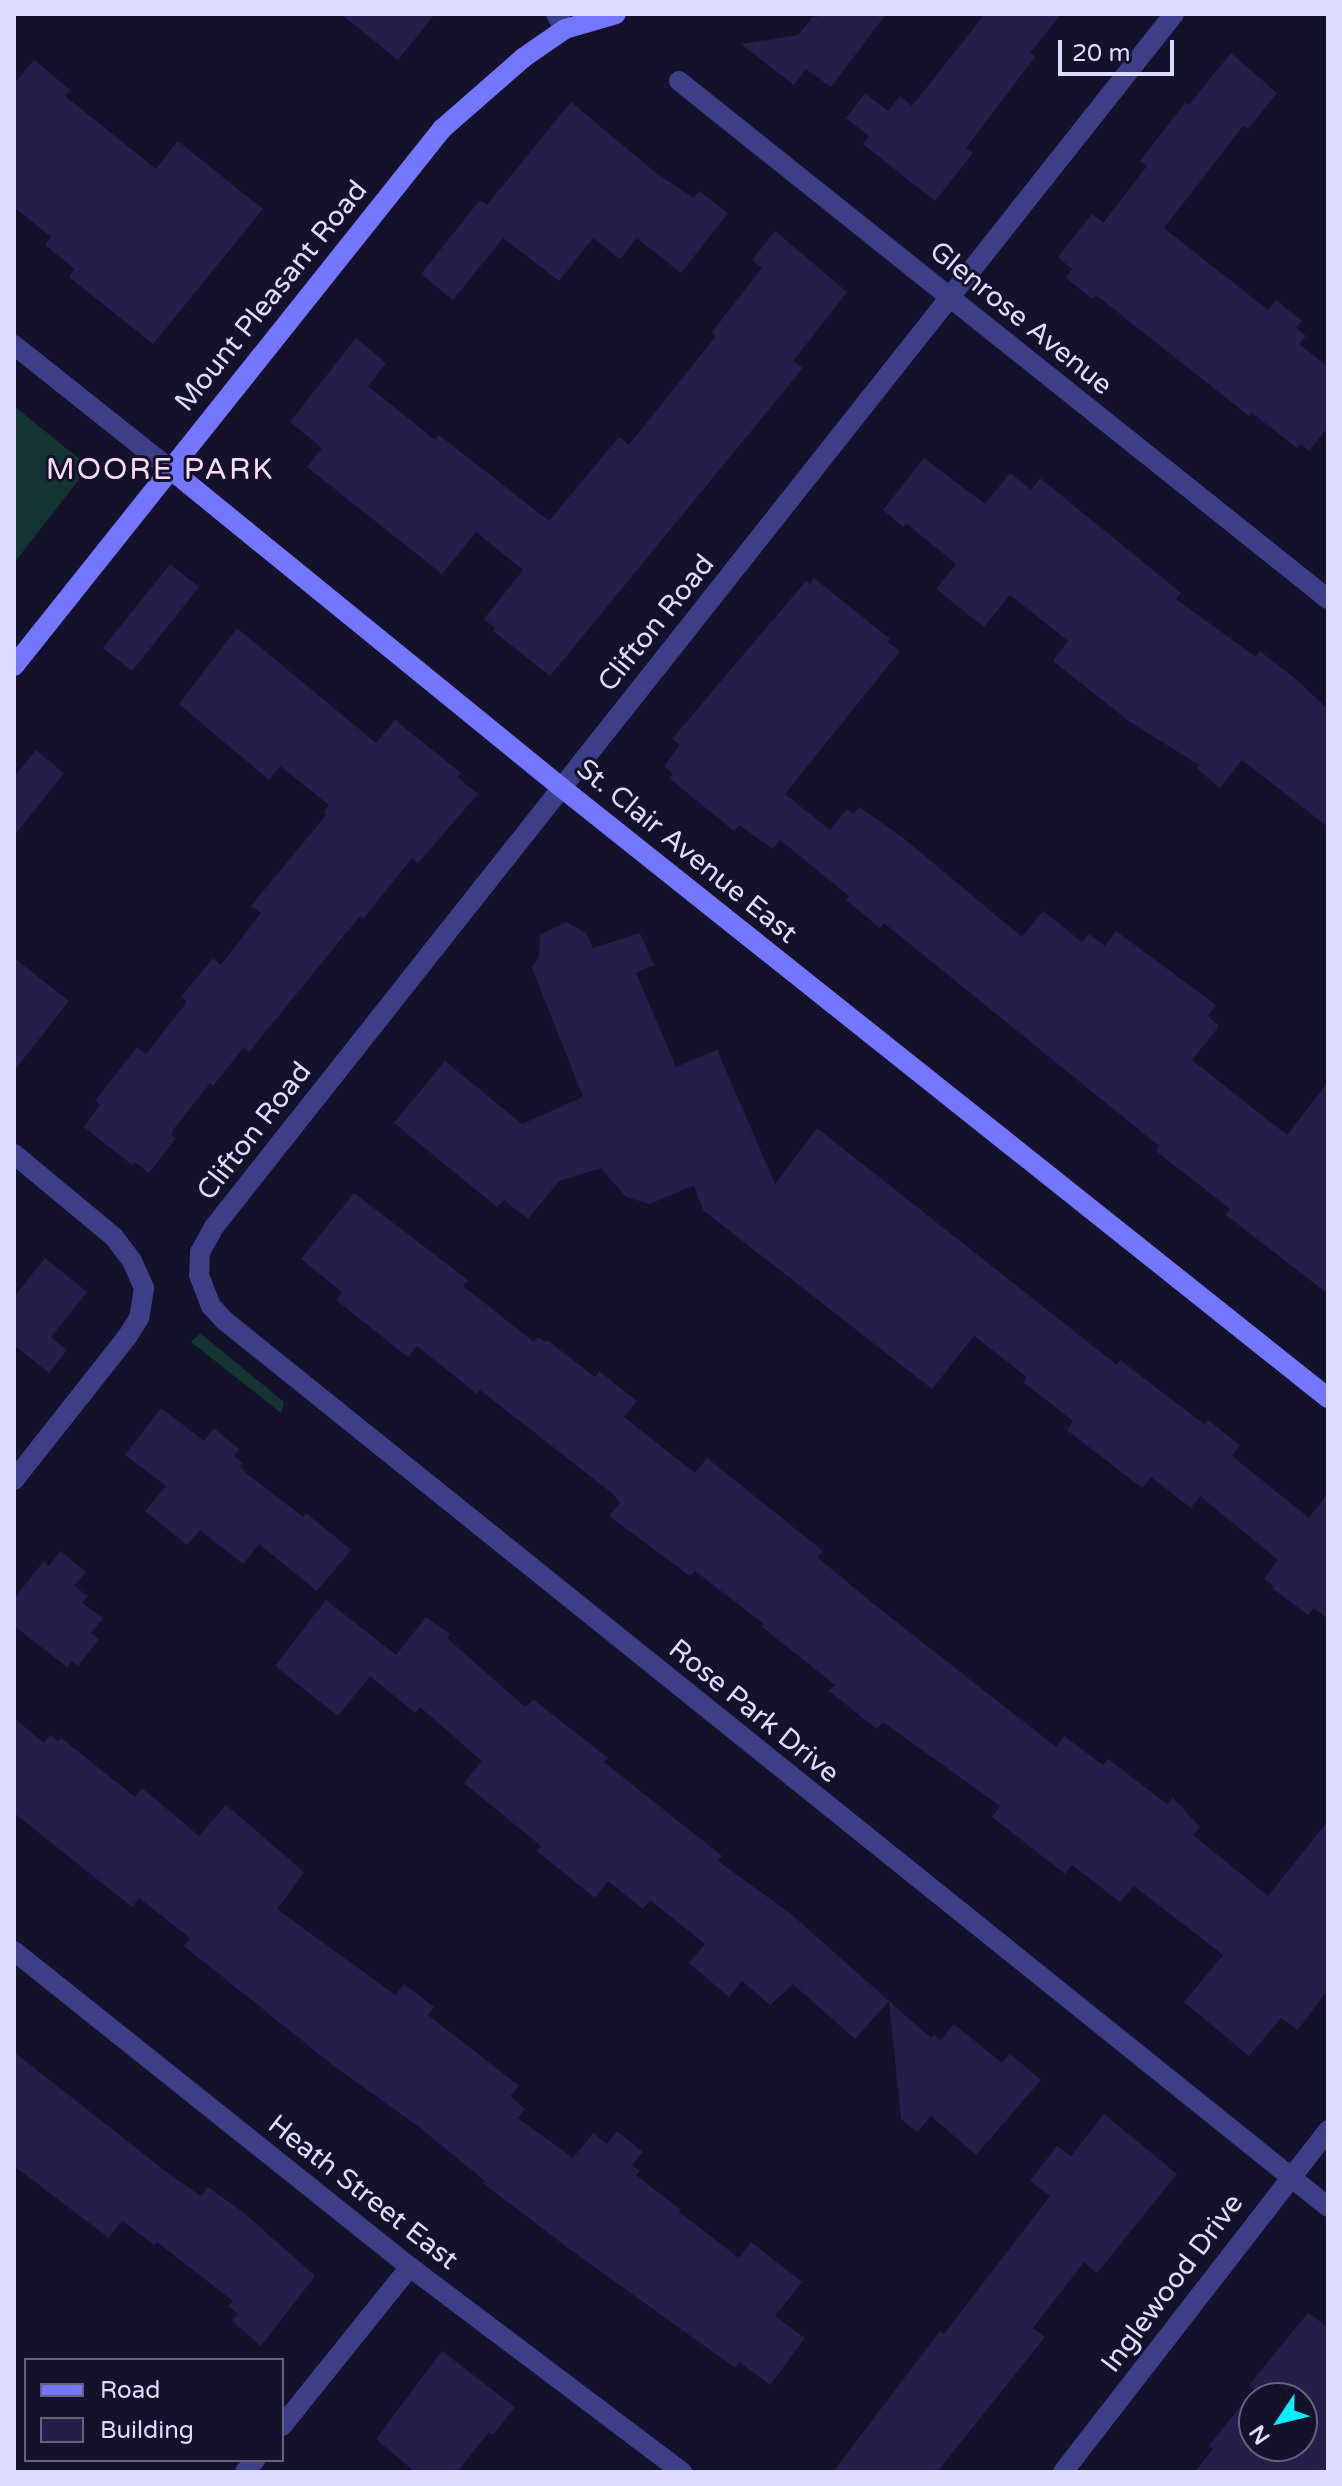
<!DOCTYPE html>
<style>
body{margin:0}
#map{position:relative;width:1342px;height:2486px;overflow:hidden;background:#14112a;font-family:"Varela Round",sans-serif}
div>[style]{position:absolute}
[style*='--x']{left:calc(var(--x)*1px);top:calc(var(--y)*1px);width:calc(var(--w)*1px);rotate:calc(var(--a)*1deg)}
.green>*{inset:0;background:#143431}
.building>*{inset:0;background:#251e4b}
.street>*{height:20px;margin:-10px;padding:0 10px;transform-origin:10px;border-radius:10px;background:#3d3e88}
.secondary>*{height:20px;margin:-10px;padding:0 10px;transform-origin:10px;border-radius:10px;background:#7477fd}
span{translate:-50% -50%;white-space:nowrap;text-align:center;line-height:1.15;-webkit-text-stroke:6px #14112a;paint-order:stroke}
.street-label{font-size:28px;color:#dddbfe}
.neighbourhood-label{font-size:30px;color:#feddf4;letter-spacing:2px}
.frame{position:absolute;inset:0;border:16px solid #dddbfe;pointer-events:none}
.legend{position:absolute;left:24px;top:2358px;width:260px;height:104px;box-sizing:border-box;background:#14112a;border:2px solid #64627f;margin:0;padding:10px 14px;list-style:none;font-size:24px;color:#dddbfe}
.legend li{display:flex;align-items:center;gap:16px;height:40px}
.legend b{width:40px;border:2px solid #64627f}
.north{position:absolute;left:1238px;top:2382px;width:80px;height:80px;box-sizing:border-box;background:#14112a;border:2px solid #64627f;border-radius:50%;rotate:235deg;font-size:22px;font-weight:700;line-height:32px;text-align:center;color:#dddbfe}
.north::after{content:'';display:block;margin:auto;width:28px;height:36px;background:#0aeefb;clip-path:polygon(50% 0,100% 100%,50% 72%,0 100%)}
.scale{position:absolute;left:1058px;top:40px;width:116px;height:36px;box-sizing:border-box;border:4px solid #dddbfe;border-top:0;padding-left:10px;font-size:24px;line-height:28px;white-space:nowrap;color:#dddbfe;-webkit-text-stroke:6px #14112a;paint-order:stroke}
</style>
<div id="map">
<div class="green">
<div style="clip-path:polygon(14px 406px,82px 461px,81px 477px,14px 563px)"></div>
<div style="clip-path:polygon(200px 1333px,284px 1402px,281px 1413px,191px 1342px)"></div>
</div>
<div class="building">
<div style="clip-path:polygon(341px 14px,435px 14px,398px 60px)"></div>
<div style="clip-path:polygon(827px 14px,886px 14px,831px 87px,806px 69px,794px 85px,741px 44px,798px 35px,812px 18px)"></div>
<div style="clip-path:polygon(985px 14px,1061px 14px,1030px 53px,1035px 57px,966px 148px,973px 153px,935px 201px,863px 144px,869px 136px,846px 118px,865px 93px,888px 111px,900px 96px,912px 106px)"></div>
<div style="clip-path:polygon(1231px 53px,1277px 93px,1248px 129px,1243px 126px,1164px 228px,1268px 310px,1276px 300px,1302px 321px,1296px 328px,1306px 336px,1299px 344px,1328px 367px,1328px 427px,1309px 451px,1301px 444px,1297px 448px,1251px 412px,1249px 416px,1096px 295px,1093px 299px,1066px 278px,1072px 269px,1058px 257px,1092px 214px,1103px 223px,1147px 166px,1140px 161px,1185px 103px,1189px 105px)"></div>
<div style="clip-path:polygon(34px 60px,70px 90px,65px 96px,156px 169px,178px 141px,263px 209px,153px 344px,69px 277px,75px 269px,45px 245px,51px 237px,14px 207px,14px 84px)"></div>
<div style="clip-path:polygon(571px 102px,656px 173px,694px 198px,699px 191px,728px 213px,681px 273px,637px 238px,620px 259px,593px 238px,559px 281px,503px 238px,453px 300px,421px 274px,480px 200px,487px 205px)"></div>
<div style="clip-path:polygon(775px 231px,847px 292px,793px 361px,803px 368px,550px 676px,493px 631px,495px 628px,484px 619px,523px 570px,476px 532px,442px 574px,307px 467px,322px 448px,290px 422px,356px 338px,386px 363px,368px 386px,435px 440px,439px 435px,549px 521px,619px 437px,629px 445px,716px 336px,712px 332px,762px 268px,752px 260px)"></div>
<div style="clip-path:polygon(924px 458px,985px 504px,1010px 473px,1031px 490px,1040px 478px,1181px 593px,1176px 599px,1256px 657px,1260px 651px,1298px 681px,1328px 709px,1328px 827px,1242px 760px,1220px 788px,1196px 768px,1199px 765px,1130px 722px,1053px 661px,1068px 641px,1010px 595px,984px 627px,936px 589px,956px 564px,907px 524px,903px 527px,883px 510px)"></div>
<div style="clip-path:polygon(170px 564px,199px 587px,132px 671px,103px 648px)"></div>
<div style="clip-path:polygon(814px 578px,890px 639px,887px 642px,900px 651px,785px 794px,830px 830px,847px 809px,854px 814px,859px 807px,902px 837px,1022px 937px,1043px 911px,1082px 942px,1089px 934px,1105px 946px,1116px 931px,1216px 1005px,1208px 1016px,1219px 1026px,1192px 1060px,1287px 1135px,1328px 1082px,1328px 1294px,1226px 1215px,1230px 1209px,1156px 1151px,1159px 1146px,884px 923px,880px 928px,846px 900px,849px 896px,780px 840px,773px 849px,739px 825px,734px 831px,669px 778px,673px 774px,664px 766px,680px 745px,672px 739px,806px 581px,810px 584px)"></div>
<div style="clip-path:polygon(237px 628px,376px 743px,395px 720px,461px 773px,457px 777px,478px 794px,418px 863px,412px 858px,363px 919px,360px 916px,249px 1052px,243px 1048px,213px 1086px,210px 1083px,173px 1130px,172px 1135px,176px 1138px,149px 1173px,135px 1162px,132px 1165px,84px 1127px,100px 1105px,95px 1101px,137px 1047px,146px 1054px,187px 1002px,181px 997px,213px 958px,221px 965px,261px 913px,251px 906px,327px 814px,324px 812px,329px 805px,280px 766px,269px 780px,179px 704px)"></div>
<div style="clip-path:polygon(36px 750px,64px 773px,14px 836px,14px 777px)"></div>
<div style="clip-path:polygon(566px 922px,586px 933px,593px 948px,640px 933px,654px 965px,636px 973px,676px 1067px,717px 1050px,775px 1184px,817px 1128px,1117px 1365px,1120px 1360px,1204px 1424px,1208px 1420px,1240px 1445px,1232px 1456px,1309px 1518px,1328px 1493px,1328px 1619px,1314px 1608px,1308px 1615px,1272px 1588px,1274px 1586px,1264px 1579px,1278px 1560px,1200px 1496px,1191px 1508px,1151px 1477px,1142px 1488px,1067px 1430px,1073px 1421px,1023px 1382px,1027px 1377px,974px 1336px,932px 1389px,703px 1210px,694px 1185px,650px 1204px,626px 1197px,601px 1168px,559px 1181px,528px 1219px,504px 1200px,497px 1207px,394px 1123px,445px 1061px,522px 1124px,583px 1097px,532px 968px,539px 957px,540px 935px)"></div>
<div style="clip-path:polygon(14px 958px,69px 1001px,14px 1071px)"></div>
<div style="clip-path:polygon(354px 1193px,468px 1280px,463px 1286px,534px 1342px,538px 1337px,545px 1342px,547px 1340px,595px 1377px,599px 1371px,637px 1401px,624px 1417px,695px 1473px,707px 1458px,823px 1551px,817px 1557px,875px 1605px,1056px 1747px,1064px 1736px,1103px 1765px,1108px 1759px,1167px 1804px,1173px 1798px,1200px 1827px,1193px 1835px,1268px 1896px,1328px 1821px,1328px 1989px,1298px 2030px,1281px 2018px,1249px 2056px,1184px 2002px,1223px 1955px,1134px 1886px,1120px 1902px,1072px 1865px,1065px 1874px,992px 1817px,1000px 1806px,883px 1722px,877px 1729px,829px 1691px,835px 1685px,762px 1627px,764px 1624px,695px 1571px,690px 1576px,609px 1516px,620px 1503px,613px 1494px,521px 1422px,480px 1390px,477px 1394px,417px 1346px,408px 1357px,336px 1300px,342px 1292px,301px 1259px)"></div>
<div style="clip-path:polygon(45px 1258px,87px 1292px,51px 1337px,67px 1350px,49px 1373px,14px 1345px,14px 1297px)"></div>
<div style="clip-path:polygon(161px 1408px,204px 1441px,214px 1428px,239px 1449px,234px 1456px,243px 1463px,240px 1466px,246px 1473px,303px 1517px,306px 1513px,351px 1550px,317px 1591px,259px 1544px,243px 1564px,200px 1530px,187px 1545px,145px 1511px,166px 1486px,125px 1455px)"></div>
<div style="clip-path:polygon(60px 1551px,86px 1572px,74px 1586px,88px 1596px,82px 1603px,103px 1618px,91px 1633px,99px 1639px,78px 1666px,72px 1661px,67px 1667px,14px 1626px,14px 1599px,43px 1562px,49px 1566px)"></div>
<div style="clip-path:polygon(326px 1600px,396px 1655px,426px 1617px,450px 1634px,447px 1638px,525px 1707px,534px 1700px,608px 1758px,604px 1762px,722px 1856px,718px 1861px,791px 1914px,889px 2001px,855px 2039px,793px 1984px,770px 2005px,742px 1981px,729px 1997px,689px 1963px,705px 1944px,650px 1900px,643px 1909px,608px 1881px,595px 1898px,537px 1851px,541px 1846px,464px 1783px,482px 1761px,420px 1707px,415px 1713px,370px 1676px,338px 1716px,275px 1666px)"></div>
<div style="clip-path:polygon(14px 1718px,44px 1743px,50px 1735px,58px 1741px,61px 1738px,135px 1797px,142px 1788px,199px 1836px,226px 1805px,304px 1872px,277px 1909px,395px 1995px,404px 1984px,434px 2007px,428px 2015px,519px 2086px,510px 2096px,525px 2109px,518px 2118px,573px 2158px,593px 2133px,607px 2144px,617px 2131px,643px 2152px,632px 2165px,640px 2171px,636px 2175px,681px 2210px,679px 2212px,739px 2258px,751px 2242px,802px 2282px,775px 2316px,805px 2338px,770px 2385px,739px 2362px,735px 2368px,568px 2248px,483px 2183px,485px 2181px,419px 2127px,334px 2066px,184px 1946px,190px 1938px,139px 1898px,132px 1907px,14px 1813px)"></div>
<div style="clip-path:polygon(889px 2001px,931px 2038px,934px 2035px,941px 2040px,954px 2024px,1002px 2063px,1010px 2054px,1041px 2080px,976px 2155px,931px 2116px,917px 2132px,901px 2119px)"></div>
<div style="clip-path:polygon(14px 2052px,169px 2174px,201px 2196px,208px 2187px,244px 2213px,315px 2276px,261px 2346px,232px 2321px,238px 2314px,228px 2306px,233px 2301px,157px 2242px,154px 2245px,122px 2220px,109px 2238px,14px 2166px)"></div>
<div style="clip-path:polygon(1104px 2114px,1177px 2174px,1097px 2273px,1084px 2262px,1033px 2328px,1045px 2337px,937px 2472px,833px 2472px,940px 2331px,944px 2334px,1050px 2196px,1030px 2181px,1057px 2146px,1071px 2156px)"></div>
<div style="clip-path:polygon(evenodd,1308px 2313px,1328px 2327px,1328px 2472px,1195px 2472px,1213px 2449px,1209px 2446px,1254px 2389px,1249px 2385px,1308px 2313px,1254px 2398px,1302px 2398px,1302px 2446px,1254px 2446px,1254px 2398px)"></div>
<div style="clip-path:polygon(442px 2351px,515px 2407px,493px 2435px,489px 2432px,457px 2472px,415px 2472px,376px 2439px)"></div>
</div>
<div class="street">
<div style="--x:556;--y:14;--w:17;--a:59"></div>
<div style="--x:1174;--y:14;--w:1547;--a:128.36"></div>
<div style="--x:214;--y:1227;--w:29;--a:119"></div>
<div style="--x:200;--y:1252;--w:23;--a:92"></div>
<div style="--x:199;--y:1275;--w:33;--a:69"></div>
<div style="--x:211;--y:1306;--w:21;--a:47"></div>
<div style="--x:225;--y:1321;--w:1415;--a:38.77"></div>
<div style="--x:679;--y:81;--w:830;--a:38.6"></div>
<div style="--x:14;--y:345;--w:199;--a:38.5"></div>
<div style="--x:14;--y:1154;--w:130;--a:39.7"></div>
<div style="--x:114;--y:1237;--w:30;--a:53"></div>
<div style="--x:132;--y:1261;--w:30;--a:66"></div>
<div style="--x:144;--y:1288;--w:30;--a:99"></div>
<div style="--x:139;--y:1318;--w:22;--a:122"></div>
<div style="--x:127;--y:1337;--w:182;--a:128.3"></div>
<div style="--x:14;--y:1951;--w:507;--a:38.59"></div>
<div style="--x:410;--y:2267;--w:341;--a:37"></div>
<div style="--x:282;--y:2426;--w:204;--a:-51.2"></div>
<div style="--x:245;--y:2472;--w:16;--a:-50"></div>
<div style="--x:1063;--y:2472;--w:433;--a:-52.2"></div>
</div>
<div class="secondary">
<div style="--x:170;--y:469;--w:505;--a:39.14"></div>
<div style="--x:562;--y:788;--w:979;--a:38.53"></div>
<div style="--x:14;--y:666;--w:687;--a:-51.44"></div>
<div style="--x:442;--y:129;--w:108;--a:-41.2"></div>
<div style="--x:523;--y:58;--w:51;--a:-34.6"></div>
<div style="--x:565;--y:29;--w:53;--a:-16.4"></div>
</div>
<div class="street-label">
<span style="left:271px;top:296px;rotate:-51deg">Mount Pleasant Road</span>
<span style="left:1021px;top:318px;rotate:39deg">Glenrose Avenue</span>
<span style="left:656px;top:623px;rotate:-51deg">Clifton Road</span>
<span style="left:687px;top:851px;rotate:39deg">St. Clair Avenue East</span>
<span style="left:254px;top:1131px;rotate:-52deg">Clifton Road</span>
<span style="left:754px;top:1711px;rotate:39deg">Rose Park Drive</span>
<span style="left:363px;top:2192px;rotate:38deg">Heath Street East</span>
<span style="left:1172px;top:2283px;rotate:-53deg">Inglewood Drive</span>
</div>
<div class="neighbourhood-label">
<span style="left:160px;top:470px">MOORE PARK</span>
</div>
<div class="frame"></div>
<ul class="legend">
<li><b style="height:10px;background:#7477fd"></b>Road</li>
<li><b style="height:22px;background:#251e4b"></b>Building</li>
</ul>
<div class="north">N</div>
<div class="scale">20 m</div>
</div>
